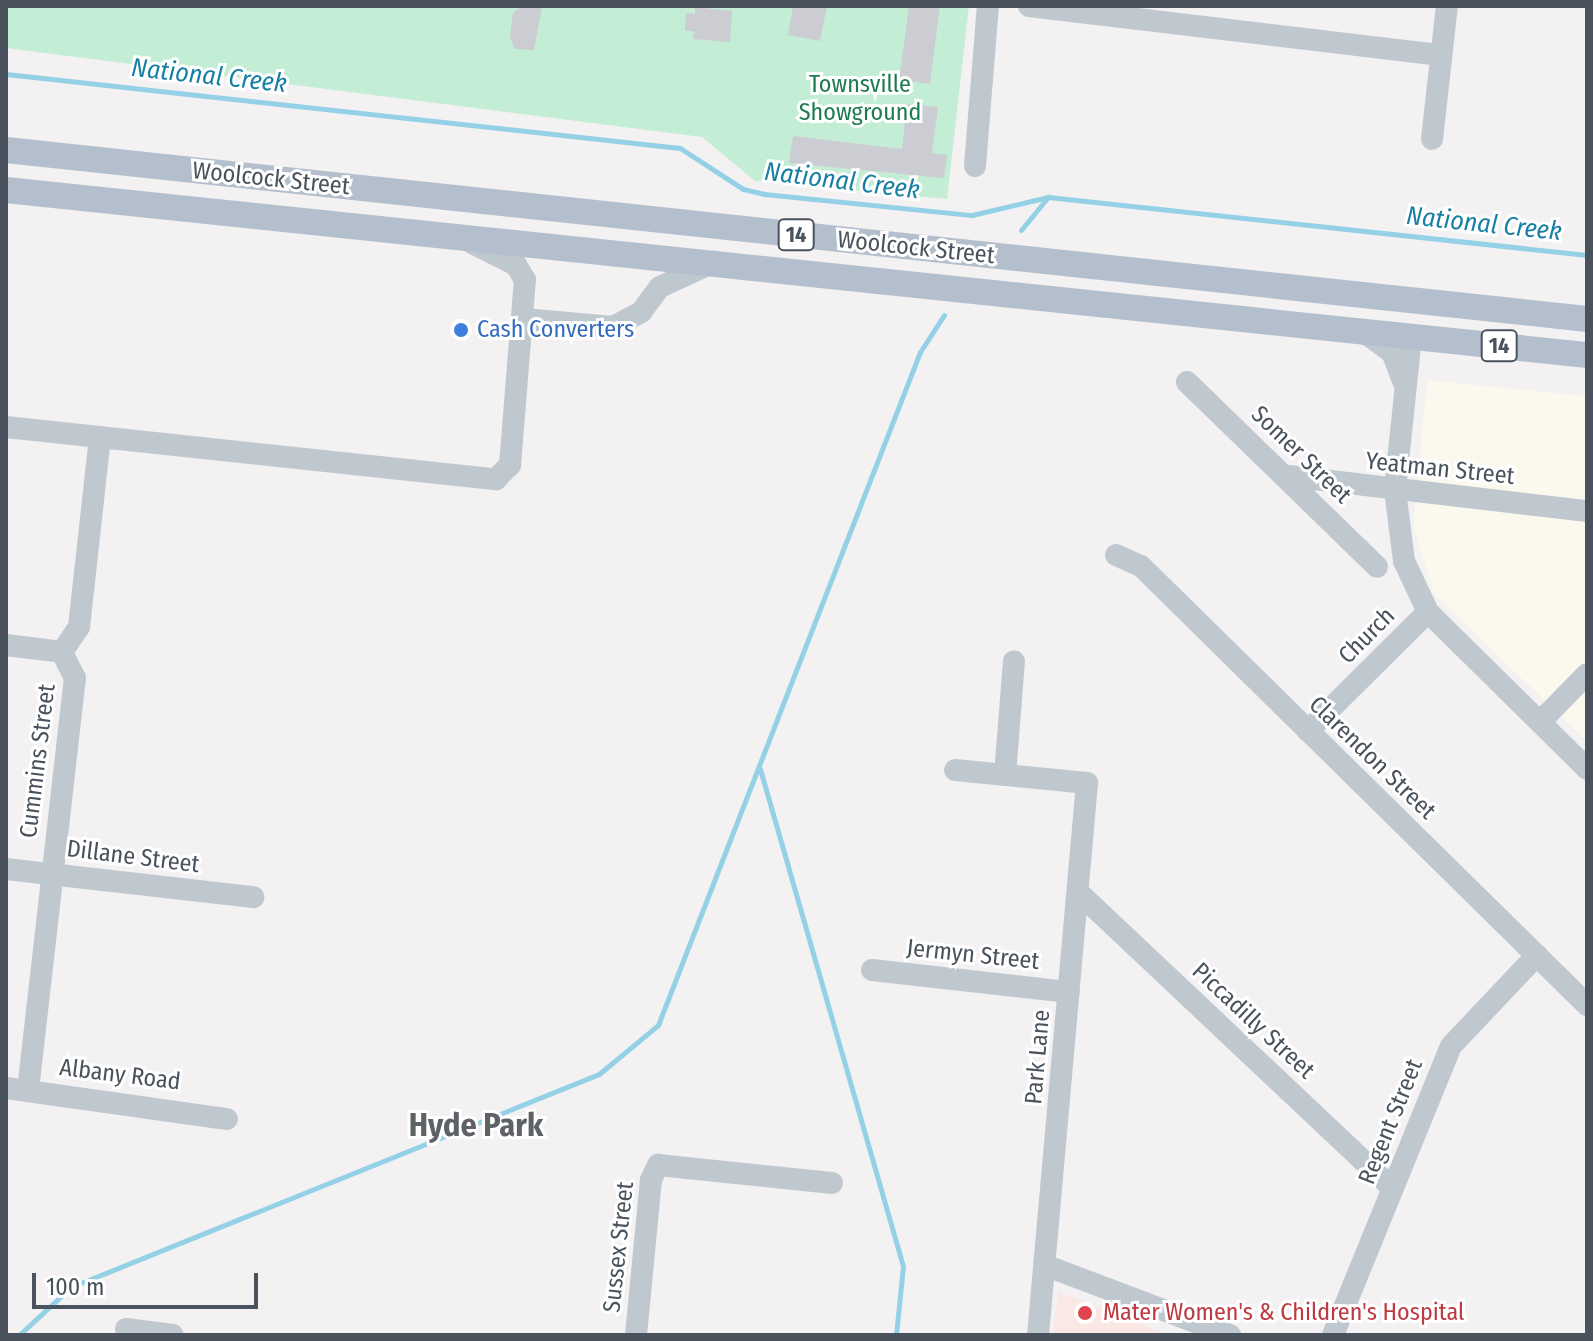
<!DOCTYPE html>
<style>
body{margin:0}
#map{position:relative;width:1593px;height:1341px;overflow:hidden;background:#f3f1f1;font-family:"Fira Sans Condensed",sans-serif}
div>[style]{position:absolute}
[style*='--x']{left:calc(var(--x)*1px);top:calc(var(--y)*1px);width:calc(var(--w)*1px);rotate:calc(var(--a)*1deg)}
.commercial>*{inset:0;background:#fbf8ed}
.medical>*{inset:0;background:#fae8e5}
.green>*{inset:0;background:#c4edd6}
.stream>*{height:5px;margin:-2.5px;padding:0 2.5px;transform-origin:2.5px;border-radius:2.5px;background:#94d1e7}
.building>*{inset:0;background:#cbcdd3}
.minor>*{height:22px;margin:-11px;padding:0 11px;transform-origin:11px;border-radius:11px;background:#c0c8cf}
.major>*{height:26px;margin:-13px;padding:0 13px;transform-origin:13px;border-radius:13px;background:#b3bfcd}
.dots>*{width:22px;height:22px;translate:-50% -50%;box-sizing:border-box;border:4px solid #fff;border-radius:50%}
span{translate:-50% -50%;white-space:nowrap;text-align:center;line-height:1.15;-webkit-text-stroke:6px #fff;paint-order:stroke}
.shield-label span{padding:2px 6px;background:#fff;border:2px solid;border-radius:6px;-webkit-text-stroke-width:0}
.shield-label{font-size:22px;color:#4a535d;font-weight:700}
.park-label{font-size:24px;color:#1e7b52}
.street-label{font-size:24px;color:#4a535d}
.shop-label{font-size:24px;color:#366cbe}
.left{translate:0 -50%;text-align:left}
.health-label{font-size:24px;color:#be3a42}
.water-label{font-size:26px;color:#177fa4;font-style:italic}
.district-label{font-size:32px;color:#5e6166;font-weight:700}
.frame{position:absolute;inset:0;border:8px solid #4a535d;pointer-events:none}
.scale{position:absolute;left:32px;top:1273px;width:226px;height:36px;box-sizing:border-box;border:4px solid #4a535d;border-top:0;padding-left:10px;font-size:24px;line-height:28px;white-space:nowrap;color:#4a535d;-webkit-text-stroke:6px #fff;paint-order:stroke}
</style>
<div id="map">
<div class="commercial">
<div style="clip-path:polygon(1427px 380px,1587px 396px,1587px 741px,1434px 594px,1413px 526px)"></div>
</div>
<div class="medical">
<div style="clip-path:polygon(1058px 1292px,1170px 1335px,1053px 1335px)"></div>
</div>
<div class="green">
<div style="clip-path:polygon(6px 6px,969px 6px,947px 199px,755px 181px,702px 137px,6px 48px)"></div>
</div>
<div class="stream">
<div style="--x:6;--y:74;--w:678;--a:6.27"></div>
<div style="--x:680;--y:148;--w:75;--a:33.1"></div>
<div style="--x:743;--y:189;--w:22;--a:13"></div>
<div style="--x:764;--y:194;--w:209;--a:5.8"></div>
<div style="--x:972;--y:215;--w:78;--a:-13.3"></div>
<div style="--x:1048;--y:197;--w:542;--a:6.14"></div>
<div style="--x:1021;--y:230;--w:43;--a:-50.7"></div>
<div style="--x:760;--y:769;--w:517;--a:73.95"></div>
<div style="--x:903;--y:1266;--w:69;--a:95.8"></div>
<div style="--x:19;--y:1335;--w:71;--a:-42.7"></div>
<div style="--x:71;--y:1287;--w:569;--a:-21.97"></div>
<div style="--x:599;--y:1074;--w:77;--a:-39.7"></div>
<div style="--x:658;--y:1025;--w:722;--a:-68.73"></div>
<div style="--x:920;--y:352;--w:44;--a:-57"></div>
</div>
<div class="building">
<div style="clip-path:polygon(522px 6px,542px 7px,534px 50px,515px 49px,510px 38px,513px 13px)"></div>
<div style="clip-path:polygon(793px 6px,827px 6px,820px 41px,788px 35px)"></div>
<div style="clip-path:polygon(909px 6px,940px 6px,930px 84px,899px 80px)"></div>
<div style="clip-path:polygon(695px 7px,732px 11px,730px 42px,693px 39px,694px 31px,685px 31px,686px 13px,695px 14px)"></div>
<div style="clip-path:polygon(907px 104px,938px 107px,932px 153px,947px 155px,944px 178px,789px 163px,793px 136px,902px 149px)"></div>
</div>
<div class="minor">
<div style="--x:1029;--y:6;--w:415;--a:6.8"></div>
<div style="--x:1432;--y:139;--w:134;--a:-83.6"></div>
<div style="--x:975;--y:166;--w:161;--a:-85.4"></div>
<div style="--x:525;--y:319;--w:88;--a:5.2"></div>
<div style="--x:613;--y:327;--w:32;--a:-28"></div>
<div style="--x:641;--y:312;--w:31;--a:-53"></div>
<div style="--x:660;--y:287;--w:60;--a:-24.8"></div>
<div style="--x:1364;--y:332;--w:34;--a:36"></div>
<div style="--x:1392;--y:352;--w:34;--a:69"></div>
<div style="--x:1411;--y:337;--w:154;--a:96"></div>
<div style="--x:1395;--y:490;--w:72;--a:82.8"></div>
<div style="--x:1404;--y:561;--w:56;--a:64.8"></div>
<div style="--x:1428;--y:612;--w:223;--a:44.6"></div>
<div style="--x:1187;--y:382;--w:265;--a:44.2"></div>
<div style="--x:6;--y:427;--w:493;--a:6.1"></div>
<div style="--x:496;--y:479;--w:20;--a:-45"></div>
<div style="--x:510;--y:465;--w:186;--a:-85.4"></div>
<div style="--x:525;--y:280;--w:17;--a:-121"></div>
<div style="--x:516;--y:265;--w:49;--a:-153.4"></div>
<div style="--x:1288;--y:476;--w:301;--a:6.7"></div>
<div style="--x:1116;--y:555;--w:27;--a:24"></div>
<div style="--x:1141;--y:566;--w:626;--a:44.55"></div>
<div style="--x:6;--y:645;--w:56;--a:7.1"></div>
<div style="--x:62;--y:652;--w:30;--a:-56"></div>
<div style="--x:79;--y:627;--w:190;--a:-83.7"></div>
<div style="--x:1540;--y:722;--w:67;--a:-45.6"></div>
<div style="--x:1308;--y:731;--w:169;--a:-44.8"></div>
<div style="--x:955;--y:770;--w:133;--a:5.6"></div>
<div style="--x:1087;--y:783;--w:554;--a:95.07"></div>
<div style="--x:1005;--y:775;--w:114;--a:-85.5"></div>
<div style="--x:6;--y:869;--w:249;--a:6.5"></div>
<div style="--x:1078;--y:892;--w:432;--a:43.3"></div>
<div style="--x:872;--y:970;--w:198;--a:6.4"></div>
<div style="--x:6;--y:1088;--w:223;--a:8"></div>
<div style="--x:28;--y:1090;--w:415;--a:-83.5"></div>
<div style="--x:75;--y:678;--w:29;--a:-117"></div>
<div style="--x:1047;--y:1266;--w:196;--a:20.7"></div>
<div style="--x:126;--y:1329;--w:47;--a:7.3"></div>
<div style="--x:636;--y:1335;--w:156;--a:-84.5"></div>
<div style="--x:651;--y:1180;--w:17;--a:-65"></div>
<div style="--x:658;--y:1165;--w:175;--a:5.9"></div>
<div style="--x:1333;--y:1335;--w:312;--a:-67.8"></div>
<div style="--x:1451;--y:1046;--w:125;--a:-46.6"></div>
</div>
<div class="major">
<div style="--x:6;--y:150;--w:1590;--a:6.1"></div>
<div style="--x:6;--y:190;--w:1590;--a:5.96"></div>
</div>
<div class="dots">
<div style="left:461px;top:330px;background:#3f7fe0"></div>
<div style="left:1085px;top:1313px;background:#e0444e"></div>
</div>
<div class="shield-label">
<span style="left:796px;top:235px">14</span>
<span style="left:1499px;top:346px">14</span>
</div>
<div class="park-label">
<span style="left:860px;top:99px">Townsville<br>Showground</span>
</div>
<div class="street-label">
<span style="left:271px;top:179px;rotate:6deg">Woolcock Street</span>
<span style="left:916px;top:248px;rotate:6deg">Woolcock Street</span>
<span style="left:1301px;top:455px;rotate:44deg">Somer Street</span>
<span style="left:1440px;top:469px;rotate:6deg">Yeatman Street</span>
<span style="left:1367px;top:636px;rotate:-45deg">Church</span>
<span style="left:1372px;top:758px;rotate:44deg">Clarendon Street</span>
<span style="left:38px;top:761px;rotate:-83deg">Cummins Street</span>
<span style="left:133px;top:857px;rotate:7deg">Dillane Street</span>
<span style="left:973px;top:955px;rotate:6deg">Jermyn Street</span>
<span style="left:1253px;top:1021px;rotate:43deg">Piccadilly Street</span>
<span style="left:1038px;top:1057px;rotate:-85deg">Park Lane</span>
<span style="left:120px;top:1075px;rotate:7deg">Albany Road</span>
<span style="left:1391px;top:1122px;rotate:-68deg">Regent Street</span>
<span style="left:619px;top:1247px;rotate:-84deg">Sussex Street</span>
</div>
<div class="shop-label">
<span class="left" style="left:477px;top:330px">Cash Converters</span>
</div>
<div class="health-label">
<span class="left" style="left:1103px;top:1313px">Mater Women's &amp; Children's Hospital</span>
</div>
<div class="water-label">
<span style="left:209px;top:76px;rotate:6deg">National Creek</span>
<span style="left:842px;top:181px;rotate:7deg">National Creek</span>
<span style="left:1484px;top:224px;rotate:6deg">National Creek</span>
</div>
<div class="district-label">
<span style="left:476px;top:1125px">Hyde Park</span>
</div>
<div class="frame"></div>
<div class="scale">100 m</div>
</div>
